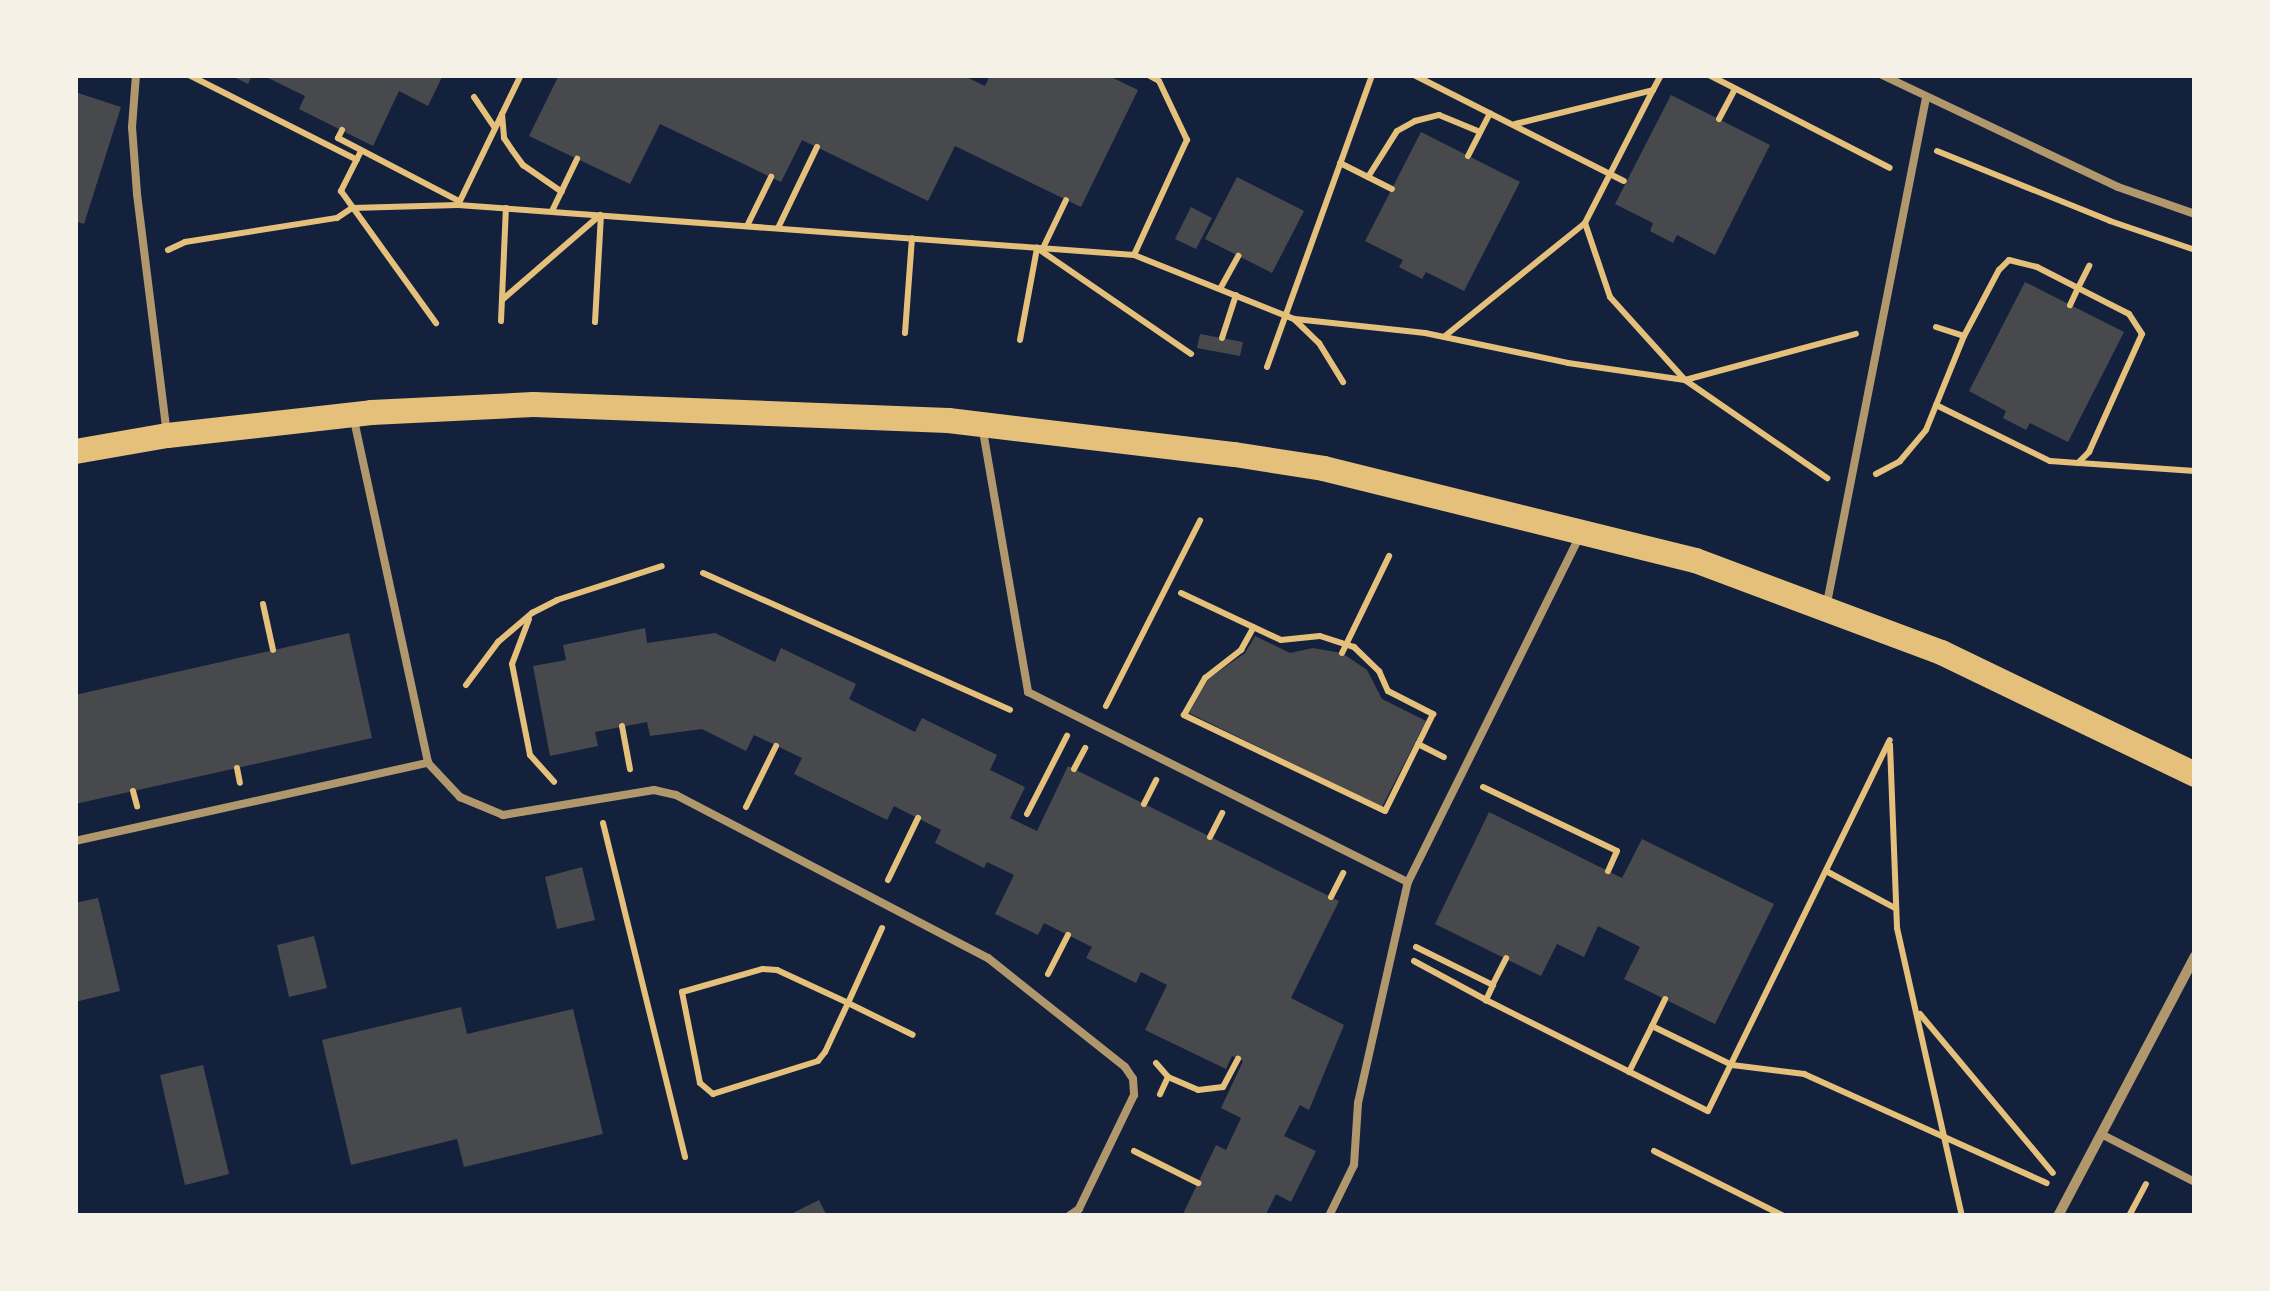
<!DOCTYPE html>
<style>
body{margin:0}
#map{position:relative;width:2270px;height:1291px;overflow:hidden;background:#14213d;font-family:"Sofia Sans Condensed",sans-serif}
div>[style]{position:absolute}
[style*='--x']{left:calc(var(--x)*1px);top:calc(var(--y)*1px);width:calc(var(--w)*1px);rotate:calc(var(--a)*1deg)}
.building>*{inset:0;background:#48494c}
.path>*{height:6px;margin:-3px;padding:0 3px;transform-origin:3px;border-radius:3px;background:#e5c07b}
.service>*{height:8px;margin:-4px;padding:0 4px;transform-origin:4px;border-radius:4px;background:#b1986c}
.minor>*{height:10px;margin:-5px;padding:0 5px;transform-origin:5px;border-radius:5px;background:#b1986c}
.primary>*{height:25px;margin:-12.5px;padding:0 12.5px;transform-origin:12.5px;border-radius:12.5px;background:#e5c07b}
span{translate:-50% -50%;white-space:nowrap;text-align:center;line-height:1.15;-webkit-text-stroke:9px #f6f1e7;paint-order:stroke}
.frame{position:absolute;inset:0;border:78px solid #f6f1e7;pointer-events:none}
</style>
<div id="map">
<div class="building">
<div style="clip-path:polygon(230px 75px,252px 75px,248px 84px)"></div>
<div style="clip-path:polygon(262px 75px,443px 75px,428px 106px,399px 91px,373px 146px,299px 109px,305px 96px)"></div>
<div style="clip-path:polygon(559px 75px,962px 75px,985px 86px,990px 75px,1107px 75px,1138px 90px,1081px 207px,955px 146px,928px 201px,802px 140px,781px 182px,660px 124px,630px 184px,529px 136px)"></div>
<div style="clip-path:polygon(75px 92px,121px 107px,84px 224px,75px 221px)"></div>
<div style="clip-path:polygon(1671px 95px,1770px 145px,1715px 255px,1677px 235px,1673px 243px,1650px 231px,1653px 223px,1615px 204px)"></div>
<div style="clip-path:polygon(1421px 132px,1520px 182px,1464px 291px,1426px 272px,1422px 279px,1399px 267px,1403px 260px,1365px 241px)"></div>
<div style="clip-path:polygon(1237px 177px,1304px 211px,1272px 273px,1205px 239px)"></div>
<div style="clip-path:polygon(1191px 207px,1212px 218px,1196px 249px,1175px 239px)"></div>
<div style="clip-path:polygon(2025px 282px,2124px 332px,2068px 442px,2030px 423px,2026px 430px,2003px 418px,2006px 411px,1969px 391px)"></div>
<div style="clip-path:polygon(1200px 334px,1243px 342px,1240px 356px,1197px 348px)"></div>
<div style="clip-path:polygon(645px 628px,647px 643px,715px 633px,775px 662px,781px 648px,856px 684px,849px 699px,915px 732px,922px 718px,997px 755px,990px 770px,1025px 787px,1010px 818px,1037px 831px,1068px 766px,1339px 901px,1291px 998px,1344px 1025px,1309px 1110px,1300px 1105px,1284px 1136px,1316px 1151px,1291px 1202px,1276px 1194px,1265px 1216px,1182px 1216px,1216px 1145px,1226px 1150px,1241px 1118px,1221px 1108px,1243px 1061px,1232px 1056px,1226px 1069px,1145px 1030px,1167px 985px,1141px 972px,1136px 983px,1086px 958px,1092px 947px,1044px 923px,1038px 935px,995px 914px,1014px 875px,987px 862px,984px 868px,935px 843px,941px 830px,894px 806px,887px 820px,794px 774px,802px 758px,754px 735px,746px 751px,702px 729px,650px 736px,647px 722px,595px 732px,598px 746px,550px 756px,533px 666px,566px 660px,563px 645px)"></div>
<div style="clip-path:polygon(349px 633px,372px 738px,75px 804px,75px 695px)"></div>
<div style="clip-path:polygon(1255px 636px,1290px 653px,1313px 648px,1342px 653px,1367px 670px,1382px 699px,1426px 721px,1382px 807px,1189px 713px,1208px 679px,1245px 653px)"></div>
<div style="clip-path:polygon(1489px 812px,1622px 878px,1642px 839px,1774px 904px,1715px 1024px,1624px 979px,1640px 947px,1598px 926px,1584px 957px,1557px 944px,1541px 976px,1435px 924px)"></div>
<div style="clip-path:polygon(582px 867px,595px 920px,557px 929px,545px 877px)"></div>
<div style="clip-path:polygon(98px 898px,120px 991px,75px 1002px,75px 903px)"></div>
<div style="clip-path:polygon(314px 936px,327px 988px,289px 997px,277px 945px)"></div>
<div style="clip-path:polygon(461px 1007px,467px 1034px,573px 1009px,603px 1134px,464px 1167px,457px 1139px,351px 1165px,322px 1040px)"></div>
<div style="clip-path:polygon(203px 1065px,229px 1174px,185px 1185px,160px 1075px)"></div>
<div style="clip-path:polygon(819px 1200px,827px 1216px,787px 1216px)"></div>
</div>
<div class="path">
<div style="--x:189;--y:75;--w:188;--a:26.8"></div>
<div style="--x:1414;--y:75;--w:235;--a:26.8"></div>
<div style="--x:1709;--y:75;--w:203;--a:27.2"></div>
<div style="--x:1653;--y:90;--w:149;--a:117.1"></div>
<div style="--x:1585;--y:223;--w:78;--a:71.3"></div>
<div style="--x:1610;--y:297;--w:112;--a:47.9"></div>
<div style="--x:1685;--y:380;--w:173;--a:34.6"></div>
<div style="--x:474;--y:97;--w:37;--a:56"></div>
<div style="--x:502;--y:114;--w:24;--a:85"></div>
<div style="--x:504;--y:138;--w:14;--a:56"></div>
<div style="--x:512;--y:150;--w:19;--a:54"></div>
<div style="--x:523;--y:165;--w:47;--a:34.7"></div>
<div style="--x:1719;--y:119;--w:34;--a:-62"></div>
<div style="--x:1515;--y:124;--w:142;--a:-13.8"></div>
<div style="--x:1653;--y:90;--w:17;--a:-62"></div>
<div style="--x:342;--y:130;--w:9;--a:117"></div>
<div style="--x:338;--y:138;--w:136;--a:27.5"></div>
<div style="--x:361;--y:151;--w:45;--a:116.6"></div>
<div style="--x:341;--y:191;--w:163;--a:54.3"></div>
<div style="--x:1937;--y:151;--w:187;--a:22"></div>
<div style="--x:2110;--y:221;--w:90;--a:18.8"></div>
<div style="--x:1468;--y:156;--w:48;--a:-62.9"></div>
<div style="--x:1340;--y:163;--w:58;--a:26.6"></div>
<div style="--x:1368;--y:177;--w:54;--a:-57.8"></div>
<div style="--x:1397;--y:131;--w:21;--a:-29"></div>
<div style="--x:1415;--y:121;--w:25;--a:-14"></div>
<div style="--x:1439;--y:115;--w:44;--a:22.5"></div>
<div style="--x:459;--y:203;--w:142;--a:-64.2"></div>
<div style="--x:552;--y:211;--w:58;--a:-64.3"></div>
<div style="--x:747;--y:226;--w:55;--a:-63.9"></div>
<div style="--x:778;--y:228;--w:90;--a:-64.3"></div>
<div style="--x:1043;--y:248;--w:53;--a:-64.4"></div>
<div style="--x:168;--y:250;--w:19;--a:-25"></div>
<div style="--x:185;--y:242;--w:154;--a:-9"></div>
<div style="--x:337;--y:218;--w:18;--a:-34"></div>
<div style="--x:352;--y:208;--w:106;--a:-1.6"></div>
<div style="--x:458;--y:205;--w:678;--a:4.23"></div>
<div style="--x:1134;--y:255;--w:172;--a:21.8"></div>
<div style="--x:1294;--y:319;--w:35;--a:44"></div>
<div style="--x:1319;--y:343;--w:46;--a:58.4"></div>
<div style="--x:1134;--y:255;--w:127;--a:-65.3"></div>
<div style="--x:1187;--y:140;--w:65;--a:-115.4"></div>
<div style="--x:1159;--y:81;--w:13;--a:-151"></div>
<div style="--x:1220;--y:289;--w:38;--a:-61"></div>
<div style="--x:502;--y:300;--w:130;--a:-40.9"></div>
<div style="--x:1295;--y:319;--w:131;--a:6.1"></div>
<div style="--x:1425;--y:333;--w:146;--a:11.8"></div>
<div style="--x:1568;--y:363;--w:118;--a:8.3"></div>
<div style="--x:1685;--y:380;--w:177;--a:-15.1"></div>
<div style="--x:501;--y:321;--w:113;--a:-87.5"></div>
<div style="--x:595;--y:322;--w:106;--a:-86.8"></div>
<div style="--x:1936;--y:327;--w:29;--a:18"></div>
<div style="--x:1964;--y:336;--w:75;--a:-62.1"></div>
<div style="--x:1999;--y:270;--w:14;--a:-45"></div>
<div style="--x:2009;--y:260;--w:29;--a:14"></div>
<div style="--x:2037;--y:267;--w:46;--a:27.1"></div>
<div style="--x:2078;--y:288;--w:25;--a:-63"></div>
<div style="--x:905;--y:333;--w:95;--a:-85.8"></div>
<div style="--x:1445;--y:336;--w:180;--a:-38.9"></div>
<div style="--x:1222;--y:338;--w:45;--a:-72"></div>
<div style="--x:1020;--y:340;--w:94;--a:-79.5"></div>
<div style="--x:1037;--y:248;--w:187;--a:34.5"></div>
<div style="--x:1267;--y:367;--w:310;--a:-70.2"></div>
<div style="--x:1936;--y:405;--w:127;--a:26.2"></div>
<div style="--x:2050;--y:461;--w:28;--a:4"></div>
<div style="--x:2078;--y:463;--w:16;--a:-45"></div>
<div style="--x:2089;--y:452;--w:129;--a:-65.8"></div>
<div style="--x:2142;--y:334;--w:24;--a:-123"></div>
<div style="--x:2129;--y:314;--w:57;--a:-153"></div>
<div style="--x:2078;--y:288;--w:19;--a:115"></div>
<div style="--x:2079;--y:463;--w:116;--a:3.9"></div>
<div style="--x:1876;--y:474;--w:27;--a:-28"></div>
<div style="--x:1900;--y:461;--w:40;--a:-50"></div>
<div style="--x:1926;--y:430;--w:101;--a:-68"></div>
<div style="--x:703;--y:573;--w:336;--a:24"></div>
<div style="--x:1181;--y:593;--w:110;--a:25.2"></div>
<div style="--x:1281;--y:640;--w:39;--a:-6"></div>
<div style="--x:1320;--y:636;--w:36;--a:18"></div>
<div style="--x:1354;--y:647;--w:35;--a:44"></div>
<div style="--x:1379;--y:671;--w:22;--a:66"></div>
<div style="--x:1388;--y:691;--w:51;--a:27.1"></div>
<div style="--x:1433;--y:714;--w:108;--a:116.3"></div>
<div style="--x:1385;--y:811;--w:223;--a:-154.5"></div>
<div style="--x:1184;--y:715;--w:43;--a:-60.4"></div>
<div style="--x:1205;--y:678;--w:46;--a:-37.9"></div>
<div style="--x:1241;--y:650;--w:26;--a:-61"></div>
<div style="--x:263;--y:604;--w:47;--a:77.7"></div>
<div style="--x:529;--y:619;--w:48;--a:110.7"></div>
<div style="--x:512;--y:664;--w:93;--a:78.8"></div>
<div style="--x:530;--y:755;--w:36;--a:48"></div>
<div style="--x:1342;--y:653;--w:108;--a:-64.1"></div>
<div style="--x:466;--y:685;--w:54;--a:-53.3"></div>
<div style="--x:498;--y:642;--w:45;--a:-40.5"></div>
<div style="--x:532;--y:613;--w:28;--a:-27"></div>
<div style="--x:557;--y:600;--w:110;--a:-17.9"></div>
<div style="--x:1106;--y:706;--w:208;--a:-63.1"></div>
<div style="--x:622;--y:726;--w:44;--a:79.5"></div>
<div style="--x:1418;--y:744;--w:29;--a:27"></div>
<div style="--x:1890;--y:745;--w:183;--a:87.8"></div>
<div style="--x:1897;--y:928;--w:295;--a:77.3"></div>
<div style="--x:237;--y:768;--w:15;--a:79"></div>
<div style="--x:1074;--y:769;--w:24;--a:-62"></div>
<div style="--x:1483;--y:787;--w:148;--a:25.5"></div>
<div style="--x:1617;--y:851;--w:22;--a:114"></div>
<div style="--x:133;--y:791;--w:16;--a:75"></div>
<div style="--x:1144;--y:804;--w:27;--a:-63"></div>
<div style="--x:746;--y:807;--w:68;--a:-63.8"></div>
<div style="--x:1027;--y:814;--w:88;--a:-62.9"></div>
<div style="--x:603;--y:823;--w:344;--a:76.2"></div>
<div style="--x:1210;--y:837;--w:27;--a:-63"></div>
<div style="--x:1826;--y:871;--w:78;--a:28.2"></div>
<div style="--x:888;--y:880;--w:69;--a:-64.2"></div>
<div style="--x:1331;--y:897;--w:27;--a:-63"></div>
<div style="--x:882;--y:928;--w:82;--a:114.4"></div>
<div style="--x:848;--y:1003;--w:54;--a:115.1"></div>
<div style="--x:825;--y:1052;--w:11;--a:128"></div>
<div style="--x:818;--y:1061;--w:110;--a:162.6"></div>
<div style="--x:713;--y:1094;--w:17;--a:-140"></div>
<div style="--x:700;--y:1083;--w:93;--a:-101.2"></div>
<div style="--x:682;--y:992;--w:84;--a:-15.9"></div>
<div style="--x:763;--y:969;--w:14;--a:4"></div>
<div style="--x:777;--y:970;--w:78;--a:24.9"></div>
<div style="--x:848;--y:1003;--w:72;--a:26.2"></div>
<div style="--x:1416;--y:947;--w:86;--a:26.3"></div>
<div style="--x:1493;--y:985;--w:17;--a:115"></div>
<div style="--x:1486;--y:1000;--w:248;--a:26.6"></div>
<div style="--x:1708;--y:1111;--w:413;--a:-63.9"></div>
<div style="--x:1414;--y:961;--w:82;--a:28.4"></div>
<div style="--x:1048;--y:974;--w:44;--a:-62.9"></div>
<div style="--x:1493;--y:984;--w:29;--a:-63"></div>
<div style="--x:1920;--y:1014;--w:207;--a:50.1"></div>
<div style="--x:1652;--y:1026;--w:30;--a:-64"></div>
<div style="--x:1156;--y:1063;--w:18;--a:49"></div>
<div style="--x:1168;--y:1077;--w:19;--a:115"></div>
<div style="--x:1629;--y:1072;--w:51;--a:-63.4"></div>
<div style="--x:1652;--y:1026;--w:89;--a:26"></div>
<div style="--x:1732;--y:1065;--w:73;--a:7.1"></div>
<div style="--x:1804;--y:1074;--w:266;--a:24.2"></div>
<div style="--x:1168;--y:1077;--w:33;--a:23"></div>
<div style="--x:1198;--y:1090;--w:25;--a:-7"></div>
<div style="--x:1223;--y:1087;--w:32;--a:-62"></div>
<div style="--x:1134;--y:1151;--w:72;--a:26.6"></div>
<div style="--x:1654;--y:1151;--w:145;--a:26.6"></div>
<div style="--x:2129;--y:1216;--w:36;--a:-62"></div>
</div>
<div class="service">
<div style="--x:136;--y:75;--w:52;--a:94.4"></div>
<div style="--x:132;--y:127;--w:67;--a:85.7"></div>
<div style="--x:137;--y:194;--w:236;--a:82.9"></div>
<div style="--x:1882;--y:75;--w:261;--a:25.4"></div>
<div style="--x:2118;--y:187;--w:82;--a:19.3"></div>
<div style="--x:354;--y:420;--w:351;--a:77.8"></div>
<div style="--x:983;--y:431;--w:265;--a:80.2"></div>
<div style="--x:1028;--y:692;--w:425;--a:26.6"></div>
<div style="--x:1827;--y:603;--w:515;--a:-78.91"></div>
<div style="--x:75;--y:841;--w:362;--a:-12.5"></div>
<div style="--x:428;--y:763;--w:47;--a:46.7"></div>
<div style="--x:460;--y:797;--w:47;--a:22.7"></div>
<div style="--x:503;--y:815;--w:153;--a:-9.4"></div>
<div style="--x:654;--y:790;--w:23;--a:13"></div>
<div style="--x:676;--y:795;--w:352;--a:27.6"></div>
<div style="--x:988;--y:958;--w:175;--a:38.5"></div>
<div style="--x:1125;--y:1067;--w:14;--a:56"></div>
<div style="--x:1133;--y:1079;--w:16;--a:86"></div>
<div style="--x:1134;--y:1095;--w:127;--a:115.8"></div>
<div style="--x:1079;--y:1209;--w:12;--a:145"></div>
<div style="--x:2101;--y:1134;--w:106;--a:27.1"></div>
<div style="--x:1329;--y:1216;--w:57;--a:-63.9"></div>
<div style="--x:1354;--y:1165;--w:62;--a:-86.3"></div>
<div style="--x:1358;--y:1103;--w:227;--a:-77.3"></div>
<div style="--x:1408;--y:882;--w:385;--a:-63.6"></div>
</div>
<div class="minor">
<div style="--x:2058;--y:1216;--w:294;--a:-62.2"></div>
</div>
<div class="primary">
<div style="--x:75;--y:451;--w:93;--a:-9.9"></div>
<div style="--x:167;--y:435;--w:205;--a:-6.4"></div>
<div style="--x:371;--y:412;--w:162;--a:-2.8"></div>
<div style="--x:533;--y:404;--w:415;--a:2.2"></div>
<div style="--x:948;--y:420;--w:288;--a:6.8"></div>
<div style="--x:1234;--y:454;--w:90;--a:8.9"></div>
<div style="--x:1323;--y:468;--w:383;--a:13.9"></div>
<div style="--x:1695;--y:560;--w:263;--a:20.5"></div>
<div style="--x:1941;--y:652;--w:282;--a:25.7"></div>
</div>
<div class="frame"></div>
</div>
